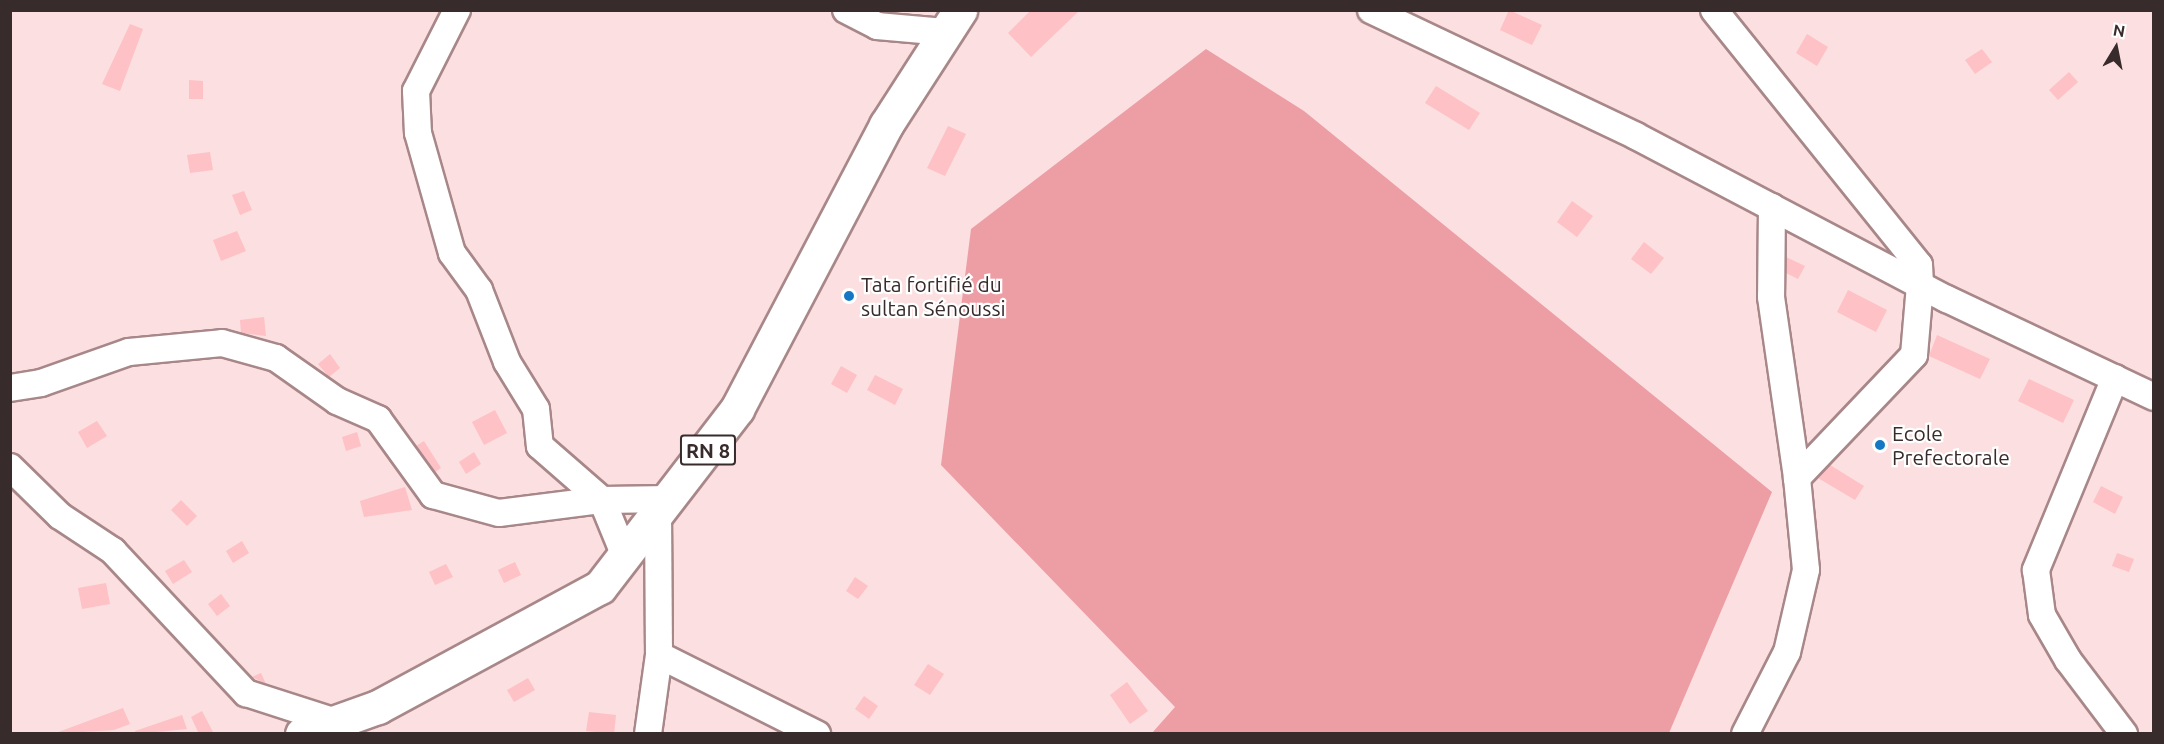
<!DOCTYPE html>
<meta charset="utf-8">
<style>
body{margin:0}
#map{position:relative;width:2164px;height:744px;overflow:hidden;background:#fcdfe0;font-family:Ubuntu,sans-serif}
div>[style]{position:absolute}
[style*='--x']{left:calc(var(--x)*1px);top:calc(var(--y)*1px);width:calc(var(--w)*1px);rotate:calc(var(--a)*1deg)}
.green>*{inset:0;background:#ed9ea4}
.building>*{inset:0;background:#fec1c5}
.roads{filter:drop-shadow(2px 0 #a88789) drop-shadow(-2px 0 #a88789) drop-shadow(0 2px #a88789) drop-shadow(0 -2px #a88789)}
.minor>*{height:26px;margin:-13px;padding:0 13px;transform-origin:13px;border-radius:13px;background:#fff}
.major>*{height:33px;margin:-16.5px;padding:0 16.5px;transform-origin:16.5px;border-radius:16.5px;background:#fff}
.dots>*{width:16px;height:16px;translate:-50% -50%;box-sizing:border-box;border:3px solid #fff;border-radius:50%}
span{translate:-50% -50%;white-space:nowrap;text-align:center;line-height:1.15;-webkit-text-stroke:4.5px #fff;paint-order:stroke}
.shield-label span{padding:2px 4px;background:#fff;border:2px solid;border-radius:4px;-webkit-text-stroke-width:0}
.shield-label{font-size:20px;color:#382b2b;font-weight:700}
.poi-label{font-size:21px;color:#382b2b}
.left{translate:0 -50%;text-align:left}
.frame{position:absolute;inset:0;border:12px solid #382b2b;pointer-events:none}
.north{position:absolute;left:2086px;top:18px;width:60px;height:60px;-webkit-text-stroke:4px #fff;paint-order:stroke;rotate:10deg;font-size:16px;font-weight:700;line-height:24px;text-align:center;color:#382b2b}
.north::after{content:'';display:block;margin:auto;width:21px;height:27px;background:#382b2b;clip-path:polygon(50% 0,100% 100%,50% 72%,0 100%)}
</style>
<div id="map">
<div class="green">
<div style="clip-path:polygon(1206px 49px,1304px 111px,1772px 492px,1669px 733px,1152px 733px,1175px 707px,941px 465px,971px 229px)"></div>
</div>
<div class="building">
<div style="clip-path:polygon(1031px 10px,1080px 10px,1031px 57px,1008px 33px)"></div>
<div style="clip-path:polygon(1509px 10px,1542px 25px,1532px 45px,1500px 30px)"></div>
<div style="clip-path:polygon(130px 24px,143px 29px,120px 91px,102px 84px)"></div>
<div style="clip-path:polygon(1807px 34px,1828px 47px,1817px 66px,1796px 53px)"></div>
<div style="clip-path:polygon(1982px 49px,1992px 62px,1975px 74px,1965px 60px)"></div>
<div style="clip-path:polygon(2069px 72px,2078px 82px,2058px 100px,2049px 90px)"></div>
<div style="clip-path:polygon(189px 80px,203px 81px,203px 99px,189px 99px)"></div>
<div style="clip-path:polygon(1436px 86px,1480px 113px,1469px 130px,1425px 103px)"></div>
<div style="clip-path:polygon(948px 126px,966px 134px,945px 176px,927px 168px)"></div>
<div style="clip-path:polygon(210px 152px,213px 170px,190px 173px,187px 155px)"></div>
<div style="clip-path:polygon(244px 191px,252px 210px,240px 215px,232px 195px)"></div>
<div style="clip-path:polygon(1572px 201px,1593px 216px,1577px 237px,1557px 222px)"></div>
<div style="clip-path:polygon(237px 231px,246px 251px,221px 261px,213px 240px)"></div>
<div style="clip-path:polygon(1644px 242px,1664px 258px,1651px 274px,1631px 259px)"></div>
<div style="clip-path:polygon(1786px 257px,1805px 266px,1798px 279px,1786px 273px)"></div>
<div style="clip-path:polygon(1848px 290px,1887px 310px,1876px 332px,1837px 312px)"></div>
<div style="clip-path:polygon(264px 317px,266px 336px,241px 333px,240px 320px)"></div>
<div style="clip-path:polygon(1937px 335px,1990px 359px,1980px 379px,1929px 356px)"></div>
<div style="clip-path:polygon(330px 354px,340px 368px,329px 377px,318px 364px)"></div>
<div style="clip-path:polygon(841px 366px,857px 375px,847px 393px,831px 384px)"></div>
<div style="clip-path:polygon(875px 375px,903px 389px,895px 405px,867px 390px)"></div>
<div style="clip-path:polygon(2029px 379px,2074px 400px,2063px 423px,2018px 401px)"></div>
<div style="clip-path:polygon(495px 410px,507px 433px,484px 445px,472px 422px)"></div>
<div style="clip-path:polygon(97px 421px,107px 436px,87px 448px,78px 432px)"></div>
<div style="clip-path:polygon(357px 432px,361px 446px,346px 451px,342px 437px)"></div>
<div style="clip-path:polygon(424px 441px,441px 468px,435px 472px,416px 446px)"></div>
<div style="clip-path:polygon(474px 452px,481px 464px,466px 474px,459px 462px)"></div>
<div style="clip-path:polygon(1830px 465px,1864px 486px,1855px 500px,1818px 478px)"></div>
<div style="clip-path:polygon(2101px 486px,2123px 497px,2115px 514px,2093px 502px)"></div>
<div style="clip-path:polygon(405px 487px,412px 510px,364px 517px,360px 501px)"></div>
<div style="clip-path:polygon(181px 500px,197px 516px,187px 526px,171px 510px)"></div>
<div style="clip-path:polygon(242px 541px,249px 553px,233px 563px,226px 551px)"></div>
<div style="clip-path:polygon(2117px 553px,2134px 559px,2129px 572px,2112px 566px)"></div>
<div style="clip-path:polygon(184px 560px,192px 572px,173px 584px,165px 571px)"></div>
<div style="clip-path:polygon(515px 562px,521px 575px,504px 583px,498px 570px)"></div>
<div style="clip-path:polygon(446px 564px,453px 577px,435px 585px,429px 572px)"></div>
<div style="clip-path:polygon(855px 577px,868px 586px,858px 599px,846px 591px)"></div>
<div style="clip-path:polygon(106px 583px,110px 604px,82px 609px,78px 588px)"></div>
<div style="clip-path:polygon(221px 594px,230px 606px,217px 616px,208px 604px)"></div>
<div style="clip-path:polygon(928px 664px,944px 674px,930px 695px,914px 685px)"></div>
<div style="clip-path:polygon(261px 673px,266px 684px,252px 677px)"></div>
<div style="clip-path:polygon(528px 678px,535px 690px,514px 702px,507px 690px)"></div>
<div style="clip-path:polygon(1127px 682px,1148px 711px,1130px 724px,1110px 695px)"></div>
<div style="clip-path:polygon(864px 696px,878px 706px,869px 719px,855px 709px)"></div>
<div style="clip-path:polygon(123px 708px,130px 724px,114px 730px,53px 734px)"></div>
<div style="clip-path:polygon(202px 711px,214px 734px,199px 734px,191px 717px)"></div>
<div style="clip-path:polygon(589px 712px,616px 715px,614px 734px,586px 731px)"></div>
<div style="clip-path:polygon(182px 715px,187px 729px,136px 734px,135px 731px)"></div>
</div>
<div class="roads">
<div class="minor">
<div style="--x:457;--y:10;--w:91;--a:116.8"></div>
<div style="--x:416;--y:91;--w:42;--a:87.3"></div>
<div style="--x:418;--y:133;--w:125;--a:74.2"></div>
<div style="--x:452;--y:253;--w:46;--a:53.9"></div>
<div style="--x:479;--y:290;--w:77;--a:68.7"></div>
<div style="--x:507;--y:362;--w:55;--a:58.3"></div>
<div style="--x:536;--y:409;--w:37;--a:84"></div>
<div style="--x:540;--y:446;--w:82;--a:41.1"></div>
<div style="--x:602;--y:500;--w:69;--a:-0.8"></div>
<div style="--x:846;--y:10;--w:35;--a:27"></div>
<div style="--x:877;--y:26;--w:68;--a:5"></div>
<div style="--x:1371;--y:10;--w:293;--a:25.4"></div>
<div style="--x:1636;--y:136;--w:351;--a:27.7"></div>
<div style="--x:1947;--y:299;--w:229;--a:25.3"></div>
<div style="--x:1714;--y:10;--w:327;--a:51.2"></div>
<div style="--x:1919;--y:265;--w:20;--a:87"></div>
<div style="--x:1920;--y:285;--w:70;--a:94.9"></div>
<div style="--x:1914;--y:355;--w:170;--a:133.6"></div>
<div style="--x:1797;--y:478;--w:92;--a:84.4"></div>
<div style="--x:1806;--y:570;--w:84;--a:103"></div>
<div style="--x:1787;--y:652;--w:92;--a:117.1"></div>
<div style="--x:1772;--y:207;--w:90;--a:90.6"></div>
<div style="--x:1771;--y:297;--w:183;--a:81.8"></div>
<div style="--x:2115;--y:378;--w:208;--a:112.4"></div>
<div style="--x:2036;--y:570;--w:45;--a:82.4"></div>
<div style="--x:2042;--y:615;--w:52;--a:60"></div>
<div style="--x:2068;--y:660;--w:93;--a:52.9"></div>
<div style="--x:10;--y:388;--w:31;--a:-9"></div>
<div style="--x:41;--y:383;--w:93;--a:-19.4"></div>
<div style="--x:129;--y:352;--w:93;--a:-5.5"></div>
<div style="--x:222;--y:343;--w:56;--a:15.5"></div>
<div style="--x:276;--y:358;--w:75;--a:35.2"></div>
<div style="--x:337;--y:401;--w:45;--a:23.7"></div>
<div style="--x:378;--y:419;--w:94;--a:54.1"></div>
<div style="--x:433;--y:495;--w:68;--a:15.3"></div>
<div style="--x:499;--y:513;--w:104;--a:-7.2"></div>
<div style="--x:602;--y:500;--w:61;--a:67.7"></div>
<div style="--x:10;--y:467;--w:70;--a:44.4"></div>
<div style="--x:60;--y:516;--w:64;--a:33.4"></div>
<div style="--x:113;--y:551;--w:195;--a:46.9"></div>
<div style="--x:246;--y:693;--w:95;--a:17.9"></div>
<div style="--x:659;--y:655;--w:177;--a:26.6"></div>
<div style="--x:648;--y:734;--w:80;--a:-82.1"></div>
<div style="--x:659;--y:655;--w:139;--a:-90.4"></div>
</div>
<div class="major">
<div style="--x:302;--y:734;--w:81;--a:-19.6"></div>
<div style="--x:378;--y:707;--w:252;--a:-28.4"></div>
<div style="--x:600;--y:587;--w:225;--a:-52.4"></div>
<div style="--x:737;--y:409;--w:321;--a:-62.3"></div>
<div style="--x:886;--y:125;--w:137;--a:-57.2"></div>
</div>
</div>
<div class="dots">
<div style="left:849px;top:296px;background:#1678c4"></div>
<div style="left:1880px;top:445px;background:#1678c4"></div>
</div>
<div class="shield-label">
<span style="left:708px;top:450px">RN 8</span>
</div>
<div class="poi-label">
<span class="left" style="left:861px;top:296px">Tata fortifié du<br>sultan Sénoussi</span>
<span class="left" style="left:1892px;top:445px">Ecole<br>Prefectorale</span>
</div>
<div class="frame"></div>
<div class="north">N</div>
</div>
